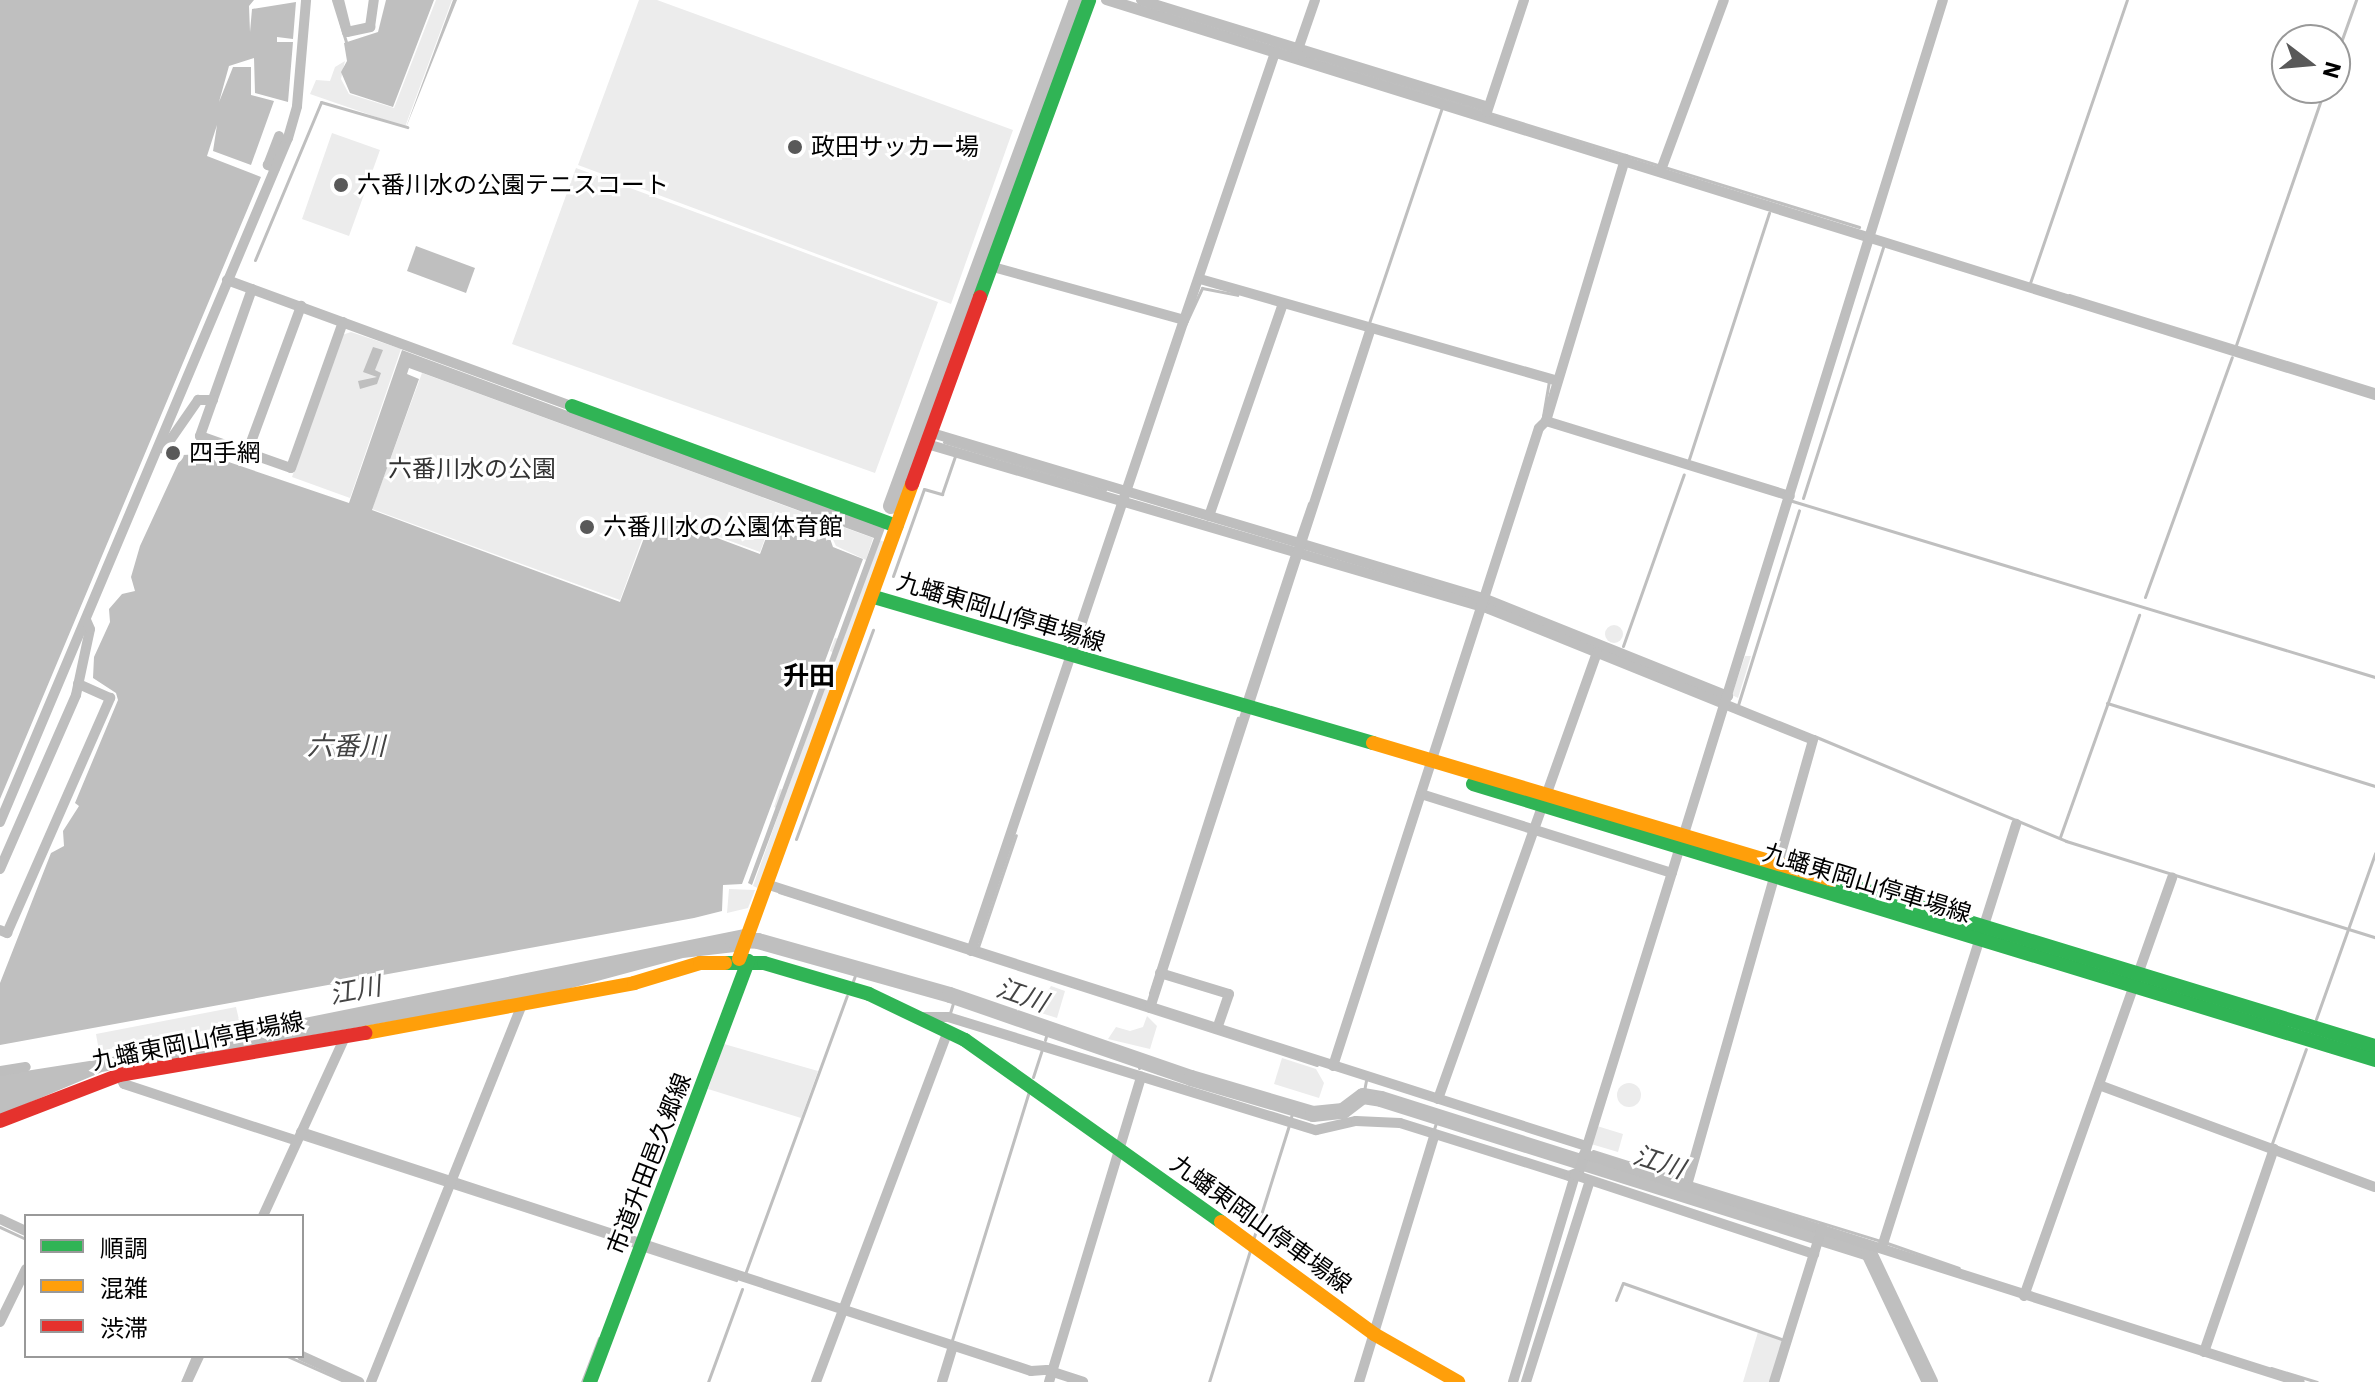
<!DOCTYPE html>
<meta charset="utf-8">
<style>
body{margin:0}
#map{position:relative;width:2375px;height:1382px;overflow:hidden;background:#fff;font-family:"IBM Plex Sans","Noto Sans JP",sans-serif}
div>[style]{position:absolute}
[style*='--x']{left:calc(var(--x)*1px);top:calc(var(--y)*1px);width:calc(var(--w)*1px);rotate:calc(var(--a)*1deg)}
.green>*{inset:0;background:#ececec}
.round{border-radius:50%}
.water>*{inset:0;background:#bfbfbf}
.stream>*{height:3px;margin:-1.5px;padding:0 1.5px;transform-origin:1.5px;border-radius:1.5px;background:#bfbfbf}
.river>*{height:16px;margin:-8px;padding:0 8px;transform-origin:8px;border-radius:8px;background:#bfbfbf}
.street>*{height:10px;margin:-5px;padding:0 5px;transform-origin:5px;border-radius:5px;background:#bebebe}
.fast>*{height:14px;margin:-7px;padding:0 7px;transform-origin:7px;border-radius:7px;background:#30b455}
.slow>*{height:14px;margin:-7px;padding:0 7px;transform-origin:7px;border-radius:7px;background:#ff9f0a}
.jam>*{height:14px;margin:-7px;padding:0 7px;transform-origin:7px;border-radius:7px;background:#e5322d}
.dots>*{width:22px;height:22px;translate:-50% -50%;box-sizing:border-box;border:4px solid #fff;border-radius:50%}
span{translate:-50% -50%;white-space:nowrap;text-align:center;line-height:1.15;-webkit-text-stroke:6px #fff;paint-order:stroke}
.poi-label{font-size:24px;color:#000}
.left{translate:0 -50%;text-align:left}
.park-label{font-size:24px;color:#333}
.street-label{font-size:24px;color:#000}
.neighbourhood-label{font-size:26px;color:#000;font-weight:700}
.water-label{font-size:26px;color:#444;font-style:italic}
.legend{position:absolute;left:24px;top:1214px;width:280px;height:144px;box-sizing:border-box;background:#fff;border:2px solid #999;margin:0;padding:10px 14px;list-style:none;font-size:24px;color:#000}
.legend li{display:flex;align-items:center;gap:16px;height:40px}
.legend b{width:40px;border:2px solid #999}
.north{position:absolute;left:2271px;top:24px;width:80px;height:80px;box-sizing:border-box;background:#fff;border:2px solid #999;border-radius:50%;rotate:106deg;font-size:22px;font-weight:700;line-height:32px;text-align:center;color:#000}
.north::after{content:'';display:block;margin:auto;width:28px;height:36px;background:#595959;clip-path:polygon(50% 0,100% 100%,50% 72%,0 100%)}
</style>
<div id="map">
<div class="green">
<div style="clip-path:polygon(436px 0,452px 0,405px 127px,310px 94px,316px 80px,330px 81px,335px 67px,345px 61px,341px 79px,349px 94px,394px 108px)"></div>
<div style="clip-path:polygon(639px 0,657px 0,1013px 130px,951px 304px,578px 165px)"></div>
<div style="clip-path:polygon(332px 133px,380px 150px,349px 236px,302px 219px)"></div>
<div style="clip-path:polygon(576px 168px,938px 302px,875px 473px,512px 344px)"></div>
<div style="clip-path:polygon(351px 332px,401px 349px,350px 498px,292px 477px,342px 335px)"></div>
<div style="clip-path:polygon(422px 373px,873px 538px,866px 560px,836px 546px,828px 529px,817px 540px,770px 525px,760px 552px,652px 512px,620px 600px,372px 509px)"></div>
<div style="clip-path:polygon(879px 540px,888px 543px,760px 889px,753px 886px,780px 810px,774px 807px,780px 789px,787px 791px,837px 654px,830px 651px,835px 638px,843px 640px)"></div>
<div class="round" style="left:1605px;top:625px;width:18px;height:18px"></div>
<div style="clip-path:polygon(1745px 656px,1751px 656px,1738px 698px,1732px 695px)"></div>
<div style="clip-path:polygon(729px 889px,755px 890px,748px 908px,727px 913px)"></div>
<div style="clip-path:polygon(1051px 986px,1065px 991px,1057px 1018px,1035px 1011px)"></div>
<div style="clip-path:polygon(236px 1007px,240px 1024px,99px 1051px,96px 1034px)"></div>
<div style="clip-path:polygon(1147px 1016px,1157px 1026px,1150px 1049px,1108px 1039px,1116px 1027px,1130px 1031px,1143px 1027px)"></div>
<div style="clip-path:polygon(724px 1044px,818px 1071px,801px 1118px,708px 1089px)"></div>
<div style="clip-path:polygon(1282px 1058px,1316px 1069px,1324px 1083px,1319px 1098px,1274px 1084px)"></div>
<div class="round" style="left:1617px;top:1083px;width:24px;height:24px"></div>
<div style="clip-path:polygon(1597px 1126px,1623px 1134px,1618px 1152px,1591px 1144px)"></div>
<div style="clip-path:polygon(1758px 1332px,1783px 1341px,1770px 1382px,1743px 1382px)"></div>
</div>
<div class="water">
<div style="clip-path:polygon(0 0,254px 0,249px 6px,250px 32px,252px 9px,296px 2px,293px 39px,277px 37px,277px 42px,293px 42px,288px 102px,255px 93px,254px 58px,229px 66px,219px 102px,233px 67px,251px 67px,251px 95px,274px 101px,251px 165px,213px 151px,217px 125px,207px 156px,261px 177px,0 799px)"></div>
<div style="clip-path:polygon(386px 0,434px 0,393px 107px,350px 93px,341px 72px,347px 61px,344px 43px,378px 32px)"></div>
<div style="clip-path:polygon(453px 0,457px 0,405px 130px,419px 92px)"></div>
<div style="clip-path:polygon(416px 246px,475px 268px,466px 293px,407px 271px)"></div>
<div style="clip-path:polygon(373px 347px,383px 350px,375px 370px,381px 373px,377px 384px,360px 389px,358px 381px,377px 377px,363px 372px)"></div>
<div style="clip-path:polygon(402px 350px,885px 528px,752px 885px,748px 883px,874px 538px,409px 368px,407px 374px,419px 379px,372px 510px,620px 602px,653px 514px,760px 554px,770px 527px,815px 542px,827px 530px,833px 547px,863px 559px,742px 884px,723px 885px,722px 911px,694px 918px,0 1045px,0 983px,51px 853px,64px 846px,63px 831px,79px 806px,75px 803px,118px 700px,116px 693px,93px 678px,94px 657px,110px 622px,109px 609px,122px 594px,135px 591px,131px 577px,140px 546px,182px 455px,205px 454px,349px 503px)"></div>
<div style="clip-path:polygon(744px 929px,735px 952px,683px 958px,549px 994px,102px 1072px,0 1115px,0 1075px,102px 1059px)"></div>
</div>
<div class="stream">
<div style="--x:333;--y:0;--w:47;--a:72.7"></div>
<div style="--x:1123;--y:0;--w:179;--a:17.2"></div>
<div style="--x:1301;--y:55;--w:584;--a:17.13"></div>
<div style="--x:2335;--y:59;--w:63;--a:-70.4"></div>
<div style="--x:255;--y:260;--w:171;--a:-67.3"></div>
<div style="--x:321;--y:102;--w:90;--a:16.2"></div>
<div style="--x:978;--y:268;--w:5;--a:11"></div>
<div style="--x:2030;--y:283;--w:299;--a:-71.1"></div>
<div style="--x:2069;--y:295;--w:320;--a:17.1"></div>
<div style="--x:1369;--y:323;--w:228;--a:-71.3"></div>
<div style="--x:1185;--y:325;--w:41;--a:-65.3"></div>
<div style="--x:1202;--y:288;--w:36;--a:11"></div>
<div style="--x:2236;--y:345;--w:272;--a:-70.9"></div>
<div style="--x:1542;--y:422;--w:42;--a:-80.3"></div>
<div style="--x:918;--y:434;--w:4;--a:27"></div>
<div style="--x:944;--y:442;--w:168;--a:16.6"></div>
<div style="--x:1689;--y:459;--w:259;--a:-72"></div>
<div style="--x:1803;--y:498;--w:263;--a:-72.3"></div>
<div style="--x:1789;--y:500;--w:612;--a:16.81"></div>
<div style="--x:1297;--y:538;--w:37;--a:-71"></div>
<div style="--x:893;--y:576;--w:92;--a:-70.4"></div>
<div style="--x:924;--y:489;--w:19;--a:16"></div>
<div style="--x:942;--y:494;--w:40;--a:-71.1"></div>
<div style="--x:2145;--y:597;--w:255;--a:-70.1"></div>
<div style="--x:1623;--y:646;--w:182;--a:-70.5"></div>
<div style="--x:1244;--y:700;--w:151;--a:-71.8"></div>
<div style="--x:2107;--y:703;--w:281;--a:17.2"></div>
<div style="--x:1738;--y:705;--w:204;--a:-72.6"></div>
<div style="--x:1814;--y:736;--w:273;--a:22.6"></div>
<div style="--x:2066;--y:841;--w:324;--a:17.3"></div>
<div style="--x:2060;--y:837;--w:236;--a:-70.4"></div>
<div style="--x:796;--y:839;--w:223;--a:-69.8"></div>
<div style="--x:779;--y:892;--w:565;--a:17.83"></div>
<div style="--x:978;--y:947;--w:118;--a:-71.3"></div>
<div style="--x:853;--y:981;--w:12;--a:-70"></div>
<div style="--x:1150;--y:993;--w:289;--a:-72.3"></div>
<div style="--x:950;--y:1013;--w:17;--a:-73"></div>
<div style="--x:2316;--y:1019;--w:176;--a:-70.4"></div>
<div style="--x:1045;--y:1040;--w:11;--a:-75"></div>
<div style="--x:1139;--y:1068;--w:7;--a:-74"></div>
<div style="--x:1033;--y:1077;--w:28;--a:-72"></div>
<div style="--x:1363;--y:1096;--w:16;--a:-79"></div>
<div style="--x:1291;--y:1117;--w:9;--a:-72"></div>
<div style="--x:1434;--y:1129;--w:13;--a:-72"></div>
<div style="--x:302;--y:1138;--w:352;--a:18"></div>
<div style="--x:2271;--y:1146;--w:103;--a:-70.2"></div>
<div style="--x:1593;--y:1151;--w:96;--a:17.5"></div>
<div style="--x:1692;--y:1183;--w:197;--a:17.1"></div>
<div style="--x:0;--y:1227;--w:29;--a:25"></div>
<div style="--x:1253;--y:1240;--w:121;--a:-72.6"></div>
<div style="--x:1887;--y:1243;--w:76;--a:19.1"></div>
<div style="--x:644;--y:1250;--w:97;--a:18.1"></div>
<div style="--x:745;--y:1274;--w:296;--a:-69.9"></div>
<div style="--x:1616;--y:1300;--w:18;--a:-68"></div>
<div style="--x:1623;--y:1283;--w:171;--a:19.5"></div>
<div style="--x:952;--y:1340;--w:264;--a:-72.8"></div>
<div style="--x:287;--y:1356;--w:64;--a:23.8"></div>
<div style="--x:2271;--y:1368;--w:48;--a:16.9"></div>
<div style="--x:182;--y:1382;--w:28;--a:-67"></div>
<div style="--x:582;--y:1382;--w:47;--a:-68.9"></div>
<div style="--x:708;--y:1382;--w:99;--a:-69.9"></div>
<div style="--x:1209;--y:1382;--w:138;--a:-72.7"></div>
</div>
<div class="river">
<div style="--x:891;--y:506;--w:539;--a:-69.82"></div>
<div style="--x:733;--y:940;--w:25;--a:2"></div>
<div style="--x:758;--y:941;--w:199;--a:15.7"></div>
<div style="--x:950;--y:995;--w:255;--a:19"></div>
<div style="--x:1191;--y:1078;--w:127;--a:16.4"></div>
<div style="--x:1313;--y:1114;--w:30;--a:-6"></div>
<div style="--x:1343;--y:1111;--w:25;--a:-37"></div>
<div style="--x:1363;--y:1096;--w:18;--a:9"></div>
<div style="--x:1381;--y:1099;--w:512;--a:17.51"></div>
<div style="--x:1869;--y:1253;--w:143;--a:64.7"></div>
</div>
<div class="street">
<div style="--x:339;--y:0;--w:33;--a:76"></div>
<div style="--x:347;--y:32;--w:24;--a:-12"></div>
<div style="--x:370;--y:27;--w:27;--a:-82"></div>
<div style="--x:1106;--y:0;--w:1329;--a:17.29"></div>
<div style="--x:1141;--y:0;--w:363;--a:17.1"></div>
<div style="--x:1296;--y:55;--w:58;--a:-70.9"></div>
<div style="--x:1487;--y:112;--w:118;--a:-71.7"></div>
<div style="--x:275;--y:168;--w:8;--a:-157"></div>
<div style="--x:268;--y:165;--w:31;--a:-69"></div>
<div style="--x:1661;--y:170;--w:181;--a:-69.7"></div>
<div style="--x:993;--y:267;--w:198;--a:15.5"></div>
<div style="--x:1184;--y:320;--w:283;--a:-71.2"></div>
<div style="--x:1200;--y:279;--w:369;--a:15.9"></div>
<div style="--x:227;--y:280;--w:367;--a:20.1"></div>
<div style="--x:252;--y:289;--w:156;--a:109.5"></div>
<div style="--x:200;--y:436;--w:96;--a:19.4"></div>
<div style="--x:291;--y:468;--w:155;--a:-70.4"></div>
<div style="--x:1546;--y:421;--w:255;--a:17.1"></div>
<div style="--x:932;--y:433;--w:575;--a:16.67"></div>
<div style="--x:1483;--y:598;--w:264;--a:21.8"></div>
<div style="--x:927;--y:444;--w:586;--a:16.36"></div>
<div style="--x:1489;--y:609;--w:349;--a:22"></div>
<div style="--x:1813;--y:740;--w:463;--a:105.8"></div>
<div style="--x:164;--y:449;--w:60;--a:-55.2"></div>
<div style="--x:198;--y:400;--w:15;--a:0"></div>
<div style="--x:247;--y:453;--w:157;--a:-69.8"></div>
<div style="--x:1209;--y:516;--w:225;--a:-70.8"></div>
<div style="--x:1421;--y:794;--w:263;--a:17.5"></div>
<div style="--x:0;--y:822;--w:742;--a:-67.17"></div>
<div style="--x:288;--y:138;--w:33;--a:-74"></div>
<div style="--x:297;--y:106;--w:106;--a:-85.1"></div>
<div style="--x:0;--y:869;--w:190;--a:-66.4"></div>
<div style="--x:76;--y:695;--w:67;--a:-78"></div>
<div style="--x:90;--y:629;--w:10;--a:-114"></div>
<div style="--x:766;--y:884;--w:861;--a:17.72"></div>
<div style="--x:0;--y:930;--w:8;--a:23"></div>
<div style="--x:7;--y:933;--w:257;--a:-66.3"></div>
<div style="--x:110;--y:698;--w:35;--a:-156"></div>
<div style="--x:971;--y:951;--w:666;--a:-71.35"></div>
<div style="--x:1160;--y:973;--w:72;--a:16.9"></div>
<div style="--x:1229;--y:994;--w:37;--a:109"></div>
<div style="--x:1150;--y:1008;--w:715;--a:-72"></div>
<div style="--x:922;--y:1017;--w:26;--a:0"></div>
<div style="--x:948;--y:1017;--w:385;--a:17.1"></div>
<div style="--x:1316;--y:1130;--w:41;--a:-12.7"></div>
<div style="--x:1356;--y:1121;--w:44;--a:2.6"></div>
<div style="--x:1400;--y:1123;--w:177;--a:17.4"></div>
<div style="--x:1569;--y:1176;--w:11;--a:-22"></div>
<div style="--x:1579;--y:1172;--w:1227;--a:-72.75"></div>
<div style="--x:1333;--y:1066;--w:670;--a:-72.11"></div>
<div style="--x:1539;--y:428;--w:10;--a:-45"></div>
<div style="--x:1546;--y:421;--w:274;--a:-73.2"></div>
<div style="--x:0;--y:1071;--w:26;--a:-9"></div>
<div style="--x:119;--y:1075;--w:10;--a:61"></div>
<div style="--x:124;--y:1084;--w:182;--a:18.2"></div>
<div style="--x:2099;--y:1085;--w:294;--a:20.3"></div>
<div style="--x:1438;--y:1099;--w:474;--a:-70.4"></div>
<div style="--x:301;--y:1132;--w:768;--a:18.13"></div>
<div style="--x:1031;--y:1371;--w:16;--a:-4"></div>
<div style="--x:1047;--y:1370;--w:38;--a:18"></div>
<div style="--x:1584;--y:1154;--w:751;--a:17.66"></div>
<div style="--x:263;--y:1216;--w:199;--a:-65.4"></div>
<div style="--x:0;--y:1219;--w:29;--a:25"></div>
<div style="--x:1882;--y:1247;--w:444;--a:-72.4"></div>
<div style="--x:2024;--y:1296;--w:444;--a:-70.5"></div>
<div style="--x:0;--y:1322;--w:59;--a:-63.9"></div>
<div style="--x:2204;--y:1352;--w:215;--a:-71"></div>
<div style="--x:302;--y:1356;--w:63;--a:24.5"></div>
<div style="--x:187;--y:1382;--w:29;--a:-65"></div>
<div style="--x:371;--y:1382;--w:406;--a:-68.2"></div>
<div style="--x:816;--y:1382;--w:375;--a:-69.4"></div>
<div style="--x:942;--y:1382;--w:38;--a:-73"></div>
<div style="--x:1049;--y:1382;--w:319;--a:-73.2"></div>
<div style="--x:1359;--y:1382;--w:259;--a:-73"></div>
<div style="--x:1513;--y:1382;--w:216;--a:-73.3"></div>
<div style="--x:1575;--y:1175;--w:252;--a:18.3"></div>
<div style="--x:1526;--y:1382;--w:209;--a:-72.4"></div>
<div style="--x:1774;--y:1382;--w:161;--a:-72.7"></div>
</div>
<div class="fast">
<div style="--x:980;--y:297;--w:316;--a:-69.8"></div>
<div style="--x:572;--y:406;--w:346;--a:20.3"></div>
<div style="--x:874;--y:597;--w:520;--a:16.31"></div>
<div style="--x:1473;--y:784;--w:943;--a:17.01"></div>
<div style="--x:1832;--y:880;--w:568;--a:17"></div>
<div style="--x:725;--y:963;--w:39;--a:0"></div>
<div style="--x:764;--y:963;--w:109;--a:16.4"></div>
<div style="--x:869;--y:994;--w:106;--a:25.6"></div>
<div style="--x:965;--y:1040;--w:314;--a:35.4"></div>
<div style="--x:590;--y:1382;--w:450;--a:-69.4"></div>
</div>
<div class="slow">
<div style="--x:1373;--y:743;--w:479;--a:16.6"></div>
<div style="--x:739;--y:959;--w:506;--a:-69.99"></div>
<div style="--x:365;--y:1033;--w:274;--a:-10.5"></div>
<div style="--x:634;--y:983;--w:69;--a:-16.9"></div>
<div style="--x:700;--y:963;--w:25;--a:0"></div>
<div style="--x:1221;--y:1222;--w:190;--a:36.2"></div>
<div style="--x:1374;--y:1334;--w:97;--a:29.7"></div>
</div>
<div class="jam">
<div style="--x:912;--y:484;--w:199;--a:-70"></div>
<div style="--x:0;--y:1121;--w:128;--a:-21.1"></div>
<div style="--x:119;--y:1075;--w:250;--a:-9.7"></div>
</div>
<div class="dots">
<div style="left:795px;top:147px;background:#595959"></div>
<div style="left:341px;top:185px;background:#595959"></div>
<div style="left:173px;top:453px;background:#595959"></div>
<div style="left:587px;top:527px;background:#595959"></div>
</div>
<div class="poi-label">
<span class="left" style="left:811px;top:147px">政田サッカー場</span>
<span class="left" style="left:357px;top:185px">六番川水の公園テニスコート</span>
<span class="left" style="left:189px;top:453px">四手網</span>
<span class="left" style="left:603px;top:527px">六番川水の公園体育館</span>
</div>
<div class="park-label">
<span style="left:472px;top:469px">六番川水の公園</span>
</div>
<div class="street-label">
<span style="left:1001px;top:612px;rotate:17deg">九蟠東岡山停車場線</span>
<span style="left:1867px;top:883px;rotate:17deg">九蟠東岡山停車場線</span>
<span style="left:198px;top:1041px;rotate:-11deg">九蟠東岡山停車場線</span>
<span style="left:649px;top:1164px;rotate:-69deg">市道升田邑久郷線</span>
<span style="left:1261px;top:1224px;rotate:36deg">九蟠東岡山停車場線</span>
</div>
<div class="neighbourhood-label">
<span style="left:809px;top:676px">升田</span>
</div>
<div class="water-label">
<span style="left:346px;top:746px">六番川</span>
<span style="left:355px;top:990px;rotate:-11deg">江川</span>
<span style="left:1022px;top:995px;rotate:19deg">江川</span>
<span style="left:1659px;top:1162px;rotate:18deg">江川</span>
</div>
<ul class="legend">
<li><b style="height:10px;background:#30b455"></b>順調</li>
<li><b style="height:10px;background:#ff9f0a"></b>混雑</li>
<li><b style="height:10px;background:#e5322d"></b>渋滞</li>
</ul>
<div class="north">N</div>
</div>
